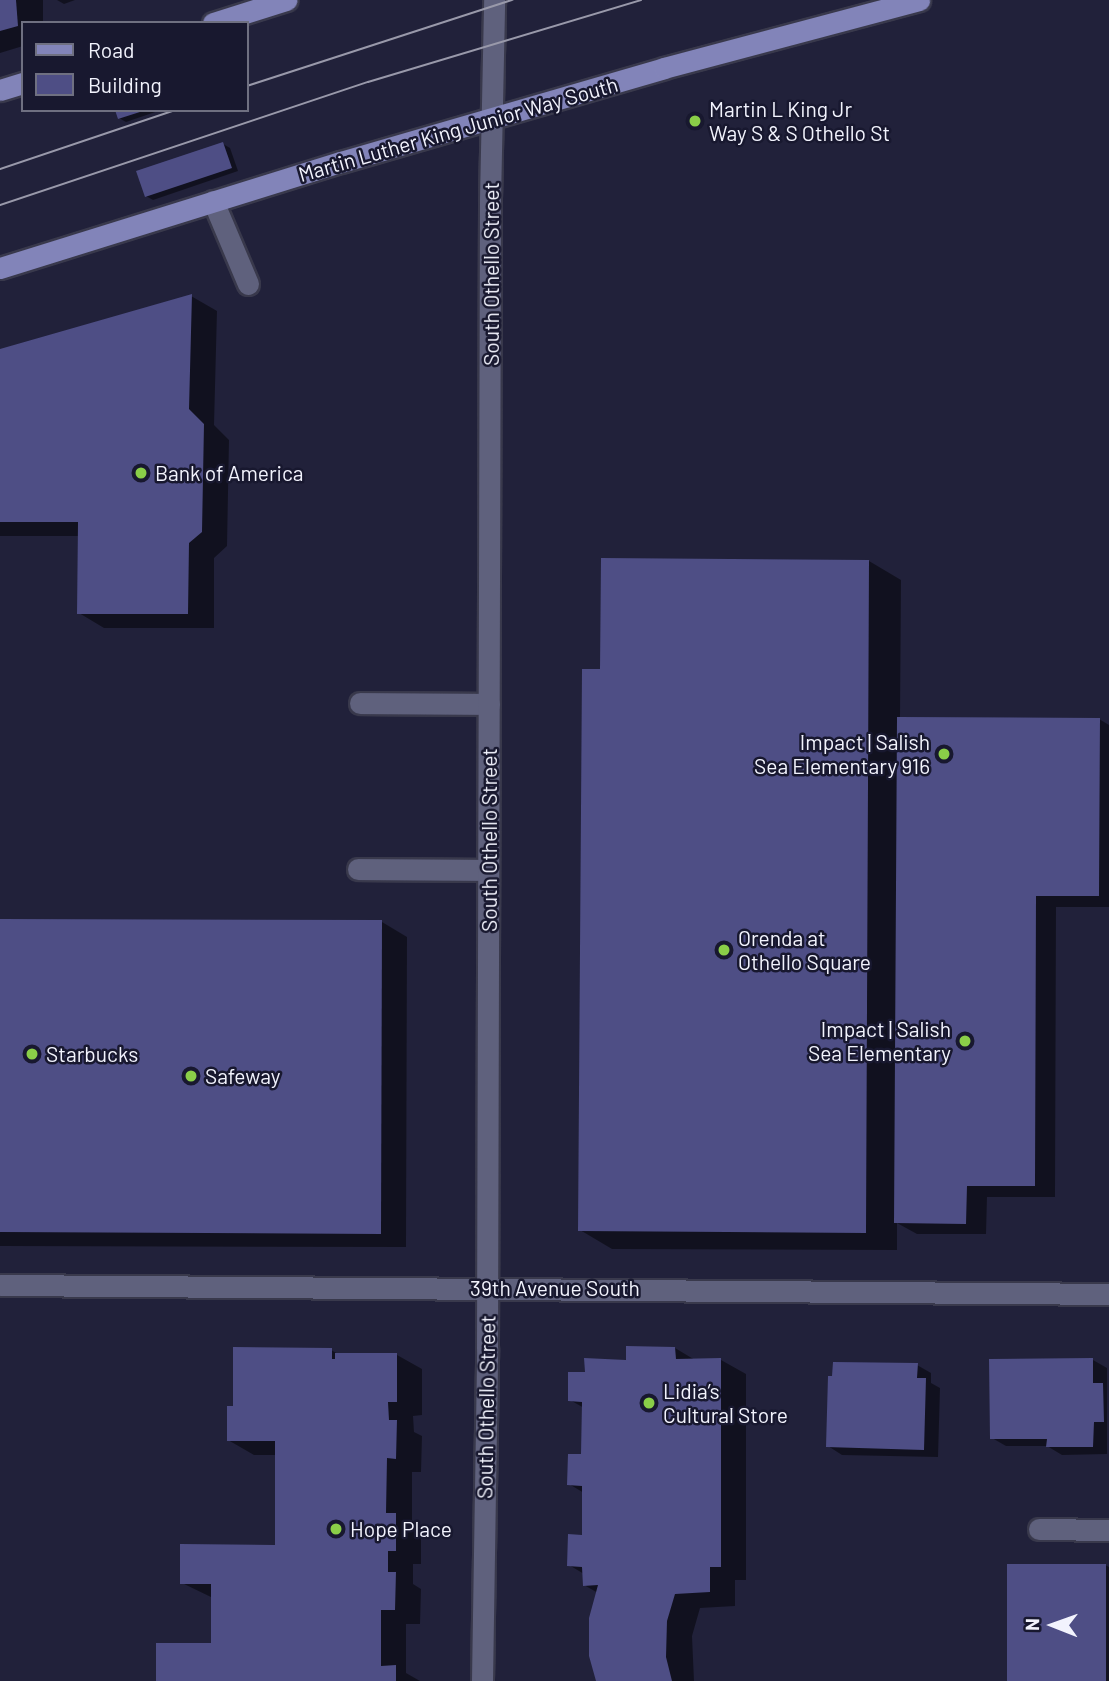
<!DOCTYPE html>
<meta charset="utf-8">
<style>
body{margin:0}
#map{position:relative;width:1109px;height:1681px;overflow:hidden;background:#21213a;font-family:Barlow,sans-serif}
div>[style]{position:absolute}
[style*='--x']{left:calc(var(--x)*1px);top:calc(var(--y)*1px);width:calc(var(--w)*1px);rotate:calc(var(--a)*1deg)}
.shadow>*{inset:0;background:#0007}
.building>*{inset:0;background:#4e4e85}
.roads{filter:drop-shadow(2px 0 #39394c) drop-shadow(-2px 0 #39394c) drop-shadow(0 2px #39394c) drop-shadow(0 -2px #39394c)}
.minor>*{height:21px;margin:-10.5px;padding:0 10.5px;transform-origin:10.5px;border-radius:10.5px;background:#5f617d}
.major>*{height:21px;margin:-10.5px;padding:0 10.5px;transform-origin:10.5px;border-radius:10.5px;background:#8284b9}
.tram>*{height:2px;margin:-1px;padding:0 1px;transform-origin:1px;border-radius:1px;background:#99a}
.dots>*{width:19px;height:19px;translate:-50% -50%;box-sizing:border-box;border:4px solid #18182f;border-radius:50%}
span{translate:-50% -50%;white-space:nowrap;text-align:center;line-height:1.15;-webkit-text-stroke:5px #18182f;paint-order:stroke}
.poi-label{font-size:21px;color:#f2f3fd}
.left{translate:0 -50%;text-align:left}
.right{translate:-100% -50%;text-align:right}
.street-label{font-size:21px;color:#f2f3fd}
.legend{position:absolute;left:21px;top:21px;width:228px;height:91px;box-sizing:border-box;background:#18182f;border:2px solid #6f7081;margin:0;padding:9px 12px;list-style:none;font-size:21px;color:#f2f3fd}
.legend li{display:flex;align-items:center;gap:14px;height:35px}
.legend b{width:35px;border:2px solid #6f7081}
.north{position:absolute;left:1018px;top:1590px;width:70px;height:70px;-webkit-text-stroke:5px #18182f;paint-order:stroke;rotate:271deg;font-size:19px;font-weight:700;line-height:28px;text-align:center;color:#f2f3fd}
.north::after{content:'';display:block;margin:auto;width:24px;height:32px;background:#f2f3fd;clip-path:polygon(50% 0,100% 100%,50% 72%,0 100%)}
</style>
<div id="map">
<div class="shadow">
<div style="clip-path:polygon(0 0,43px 0,43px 23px,23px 23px,23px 46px,0 53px)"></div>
<div style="clip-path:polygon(57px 0,75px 0,64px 4px)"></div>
<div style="clip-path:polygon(117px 110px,161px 110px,126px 122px,119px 118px)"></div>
<div style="clip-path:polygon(223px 144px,230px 148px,238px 171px,153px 200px,146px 196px)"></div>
<div style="clip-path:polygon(191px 296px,217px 311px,214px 425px,229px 440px,227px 546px,214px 558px,214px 628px,104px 628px,79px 613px,80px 536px,0 536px,0 351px)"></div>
<div style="clip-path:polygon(869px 561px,901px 580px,900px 719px,1099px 719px,1109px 725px,1109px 907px,1056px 907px,1055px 1197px,987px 1197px,986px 1234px,917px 1234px,897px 1223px,897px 1250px,612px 1249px,580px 1230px,602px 671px)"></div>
<div style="clip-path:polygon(0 920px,382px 922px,407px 937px,406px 1247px,0 1246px)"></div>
<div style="clip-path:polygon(675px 1348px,695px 1360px,721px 1360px,746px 1374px,746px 1580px,735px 1580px,735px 1606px,700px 1608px,692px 1636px,694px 1681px,597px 1681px,598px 1593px,584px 1585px,584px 1574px,569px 1565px,584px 1537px,584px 1493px,569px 1484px,583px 1455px,584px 1408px,570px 1400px,587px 1374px)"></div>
<div style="clip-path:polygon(331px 1350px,340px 1355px,397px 1355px,422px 1369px,422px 1415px,413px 1416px,414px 1432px,422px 1436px,421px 1472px,412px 1472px,412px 1524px,421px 1529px,421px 1564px,413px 1564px,413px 1584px,421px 1589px,420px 1624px,406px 1624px,406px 1673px,420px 1681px,158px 1681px,213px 1645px,213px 1598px,182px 1583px,277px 1546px,277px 1455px,254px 1455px,228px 1440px,235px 1408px)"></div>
<div style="clip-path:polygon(1093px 1360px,1107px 1368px,1107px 1454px,1062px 1455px,1047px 1446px,1006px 1446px,992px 1438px)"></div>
<div style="clip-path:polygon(917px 1365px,931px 1373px,931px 1383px,940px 1388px,938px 1457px,842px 1455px,828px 1446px)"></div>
<div style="clip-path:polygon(1105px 1565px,1109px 1567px,1109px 1681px,1009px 1681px)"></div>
</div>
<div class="building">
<div style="clip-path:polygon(0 0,16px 0,18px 26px,0 31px)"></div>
<div style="clip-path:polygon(115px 110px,143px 110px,143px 111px,118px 119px)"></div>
<div style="clip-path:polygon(223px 142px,232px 168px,145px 197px,136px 171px)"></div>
<div style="clip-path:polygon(192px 294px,189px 409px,204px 424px,202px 532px,189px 543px,188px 614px,77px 614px,78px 522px,0 522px,0 349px)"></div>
<div style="clip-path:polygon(601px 558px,869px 560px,866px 1233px,578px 1231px,582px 669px,600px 669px)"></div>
<div style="clip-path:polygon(897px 717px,1100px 718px,1099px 896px,1036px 896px,1035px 1186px,967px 1186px,966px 1224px,894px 1223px)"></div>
<div style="clip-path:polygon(0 919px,382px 920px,381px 1234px,0 1232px)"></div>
<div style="clip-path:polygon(626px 1346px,675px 1347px,676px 1359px,721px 1358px,721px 1567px,710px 1567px,710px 1592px,675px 1594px,667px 1621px,666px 1657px,672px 1681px,596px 1681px,589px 1656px,589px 1618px,598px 1585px,583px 1586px,582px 1567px,567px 1566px,568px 1534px,582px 1535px,582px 1486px,567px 1485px,568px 1454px,581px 1454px,582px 1402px,568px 1401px,568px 1372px,585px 1372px,584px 1358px,626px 1360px)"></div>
<div style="clip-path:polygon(233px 1347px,332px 1348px,332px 1359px,335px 1359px,335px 1353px,397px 1353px,397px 1402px,388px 1402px,389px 1420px,397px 1420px,396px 1459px,387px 1458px,386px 1513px,396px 1513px,396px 1551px,388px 1551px,388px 1572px,396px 1572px,395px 1610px,381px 1610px,381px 1666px,396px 1665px,396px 1681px,156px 1681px,156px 1643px,211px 1643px,211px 1584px,180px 1584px,180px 1544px,275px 1545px,275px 1441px,227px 1441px,227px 1406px,233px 1406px)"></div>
<div style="clip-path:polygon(1093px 1358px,1093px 1383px,1103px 1383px,1104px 1422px,1094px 1422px,1093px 1447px,1046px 1447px,1047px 1439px,990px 1439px,989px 1359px)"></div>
<div style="clip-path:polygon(833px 1362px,918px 1363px,917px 1378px,926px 1378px,924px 1450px,826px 1447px,828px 1376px,832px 1376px)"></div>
<div style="clip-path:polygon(1007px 1564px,1106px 1564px,1106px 1681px,1007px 1681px)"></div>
</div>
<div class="roads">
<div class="minor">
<div style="--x:213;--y:201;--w:90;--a:67.1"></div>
<div style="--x:360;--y:703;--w:129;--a:0.4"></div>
<div style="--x:358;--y:869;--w:130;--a:0.4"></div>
<div style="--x:0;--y:1285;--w:1109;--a:0.46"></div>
<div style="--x:1039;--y:1529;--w:70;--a:0.8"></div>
<div style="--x:482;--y:1681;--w:333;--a:-89.1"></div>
<div style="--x:487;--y:1348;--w:1149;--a:-89.85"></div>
<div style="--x:490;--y:199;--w:199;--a:-88.8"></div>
</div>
<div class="major">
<div style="--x:213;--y:23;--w:77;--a:-17.5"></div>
<div style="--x:0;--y:90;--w:24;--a:-17"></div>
<div style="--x:0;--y:268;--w:357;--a:-17.3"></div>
<div style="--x:341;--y:162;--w:336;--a:-16.2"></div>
<div style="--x:664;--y:68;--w:264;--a:-14.9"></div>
</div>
</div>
<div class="tram">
<div style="--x:247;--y:86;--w:279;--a:-18"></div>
<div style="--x:0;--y:169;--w:185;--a:-18.6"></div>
<div style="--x:0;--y:205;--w:388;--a:-18.5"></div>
<div style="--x:368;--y:82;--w:285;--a:-16.7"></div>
</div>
<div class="dots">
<div style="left:695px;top:121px;background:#8ace48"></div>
<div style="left:141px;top:473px;background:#8ace48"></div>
<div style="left:944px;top:754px;background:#8ace48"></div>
<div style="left:724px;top:950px;background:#8ace48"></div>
<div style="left:965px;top:1041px;background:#8ace48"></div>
<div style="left:32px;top:1054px;background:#8ace48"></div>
<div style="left:191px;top:1076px;background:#8ace48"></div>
<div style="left:649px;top:1403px;background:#8ace48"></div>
<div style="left:336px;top:1529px;background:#8ace48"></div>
</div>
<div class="poi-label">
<span class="left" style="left:709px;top:121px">Martin L King Jr<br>Way S &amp; S Othello St</span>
<span class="left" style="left:155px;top:473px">Bank of America</span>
<span class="right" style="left:930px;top:754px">Impact | Salish<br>Sea Elementary 916</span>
<span class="left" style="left:738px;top:950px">Orenda at<br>Othello Square</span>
<span class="right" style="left:951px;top:1041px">Impact | Salish<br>Sea Elementary</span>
<span class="left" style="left:46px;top:1054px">Starbucks</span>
<span class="left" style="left:205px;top:1076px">Safeway</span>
<span class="left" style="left:663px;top:1403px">Lidia’s<br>Cultural Store</span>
<span class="left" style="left:350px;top:1529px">Hope Place</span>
</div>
<div class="street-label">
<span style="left:458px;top:129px;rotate:-16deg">Martin Luther King Junior Way South</span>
<span style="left:491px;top:274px;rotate:-90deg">South Othello Street</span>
<span style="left:489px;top:840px;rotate:-90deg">South Othello Street</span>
<span style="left:555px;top:1288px">39th Avenue South</span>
<span style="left:486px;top:1407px;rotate:-89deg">South Othello Street</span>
</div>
<ul class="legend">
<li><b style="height:9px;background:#8284b9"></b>Road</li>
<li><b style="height:19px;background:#4e4e85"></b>Building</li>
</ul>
<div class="north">N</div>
</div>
